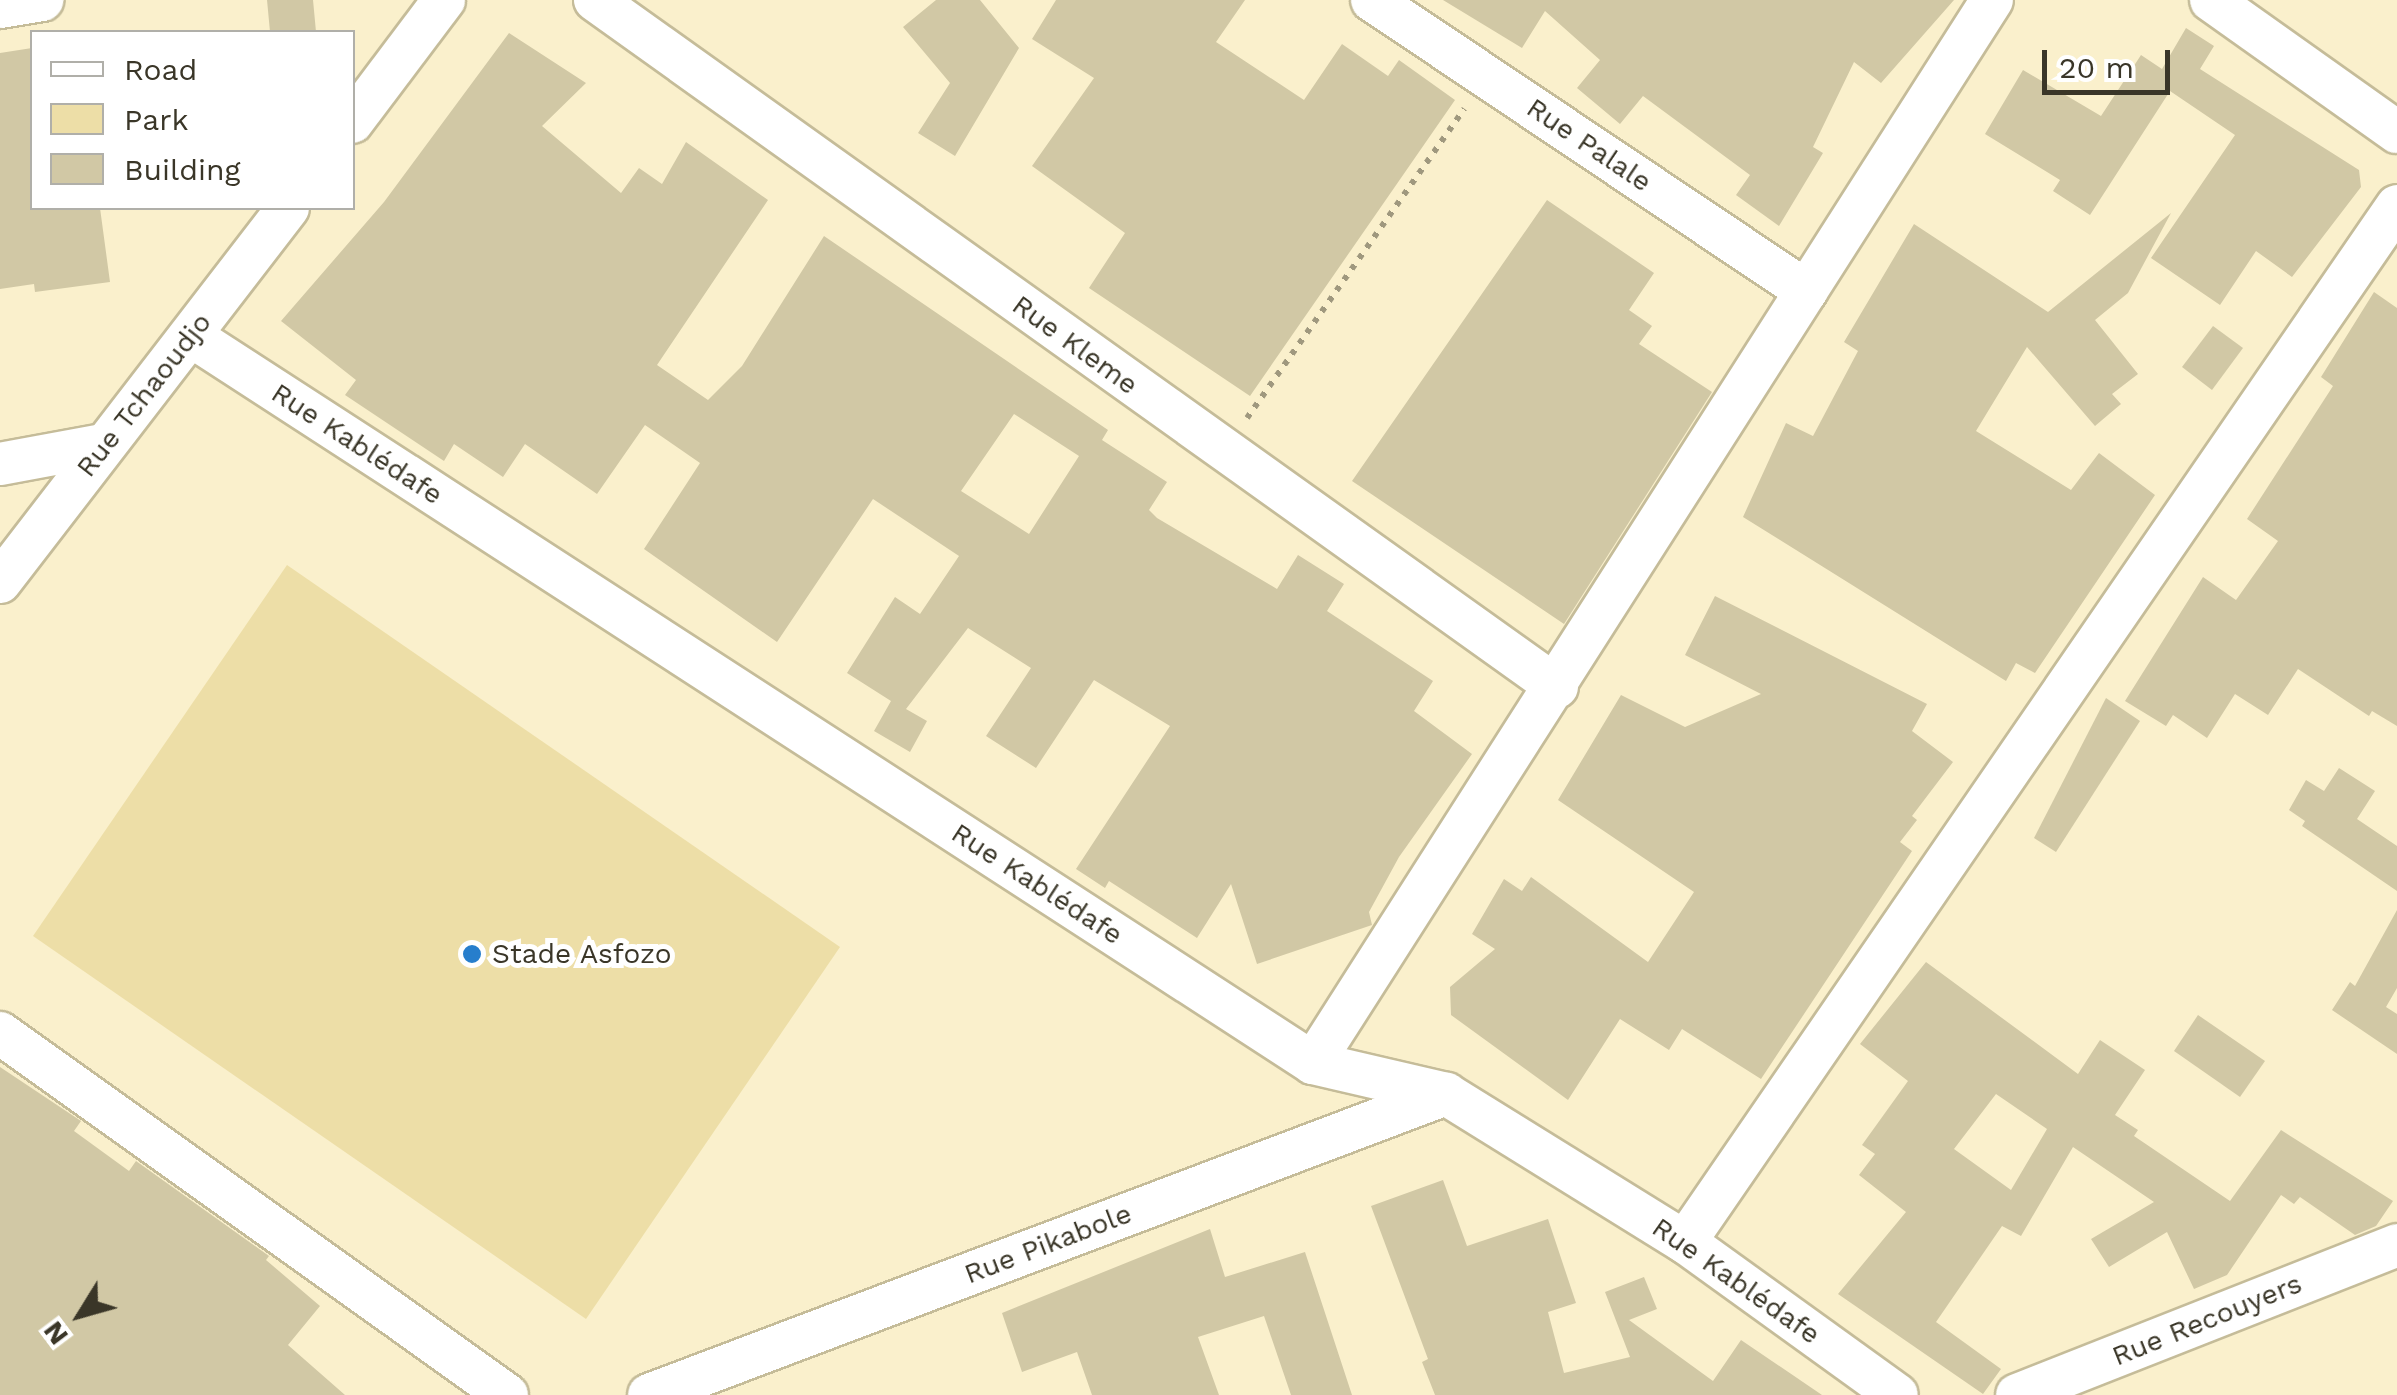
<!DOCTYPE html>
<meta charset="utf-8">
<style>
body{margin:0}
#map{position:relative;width:2397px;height:1395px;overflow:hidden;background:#faf0cc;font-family:"Work Sans",sans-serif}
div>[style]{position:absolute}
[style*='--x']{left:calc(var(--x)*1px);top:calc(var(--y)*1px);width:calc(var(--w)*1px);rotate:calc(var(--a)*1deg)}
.green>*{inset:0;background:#eddea7}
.building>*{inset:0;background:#d1c8a5}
.path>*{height:6px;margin-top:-3px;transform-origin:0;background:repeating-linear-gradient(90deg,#9f987e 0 5px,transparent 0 13px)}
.roads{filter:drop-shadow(2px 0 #c5bc99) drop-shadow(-2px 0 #c5bc99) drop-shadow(0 2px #c5bc99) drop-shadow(0 -2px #c5bc99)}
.minor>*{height:42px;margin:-21px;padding:0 21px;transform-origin:21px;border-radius:21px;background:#fff}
.dots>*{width:28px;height:28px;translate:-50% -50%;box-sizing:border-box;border:5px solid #fff;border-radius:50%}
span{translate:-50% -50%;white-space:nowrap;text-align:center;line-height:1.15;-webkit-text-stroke:10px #fff;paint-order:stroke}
.street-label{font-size:28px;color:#3a3628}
.poi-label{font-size:28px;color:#3a3628}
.left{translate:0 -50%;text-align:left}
.legend{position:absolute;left:30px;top:30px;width:325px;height:180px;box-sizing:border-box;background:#fff;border:2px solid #b0afa9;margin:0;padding:12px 18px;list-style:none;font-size:30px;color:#3a3628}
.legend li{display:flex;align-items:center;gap:20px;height:50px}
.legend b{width:50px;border:2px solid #b0afa9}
.north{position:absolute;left:30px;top:1265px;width:100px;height:100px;-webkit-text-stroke:8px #fff;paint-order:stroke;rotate:233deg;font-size:28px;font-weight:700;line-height:40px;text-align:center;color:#3a3628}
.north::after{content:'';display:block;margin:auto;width:35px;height:45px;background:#3a3628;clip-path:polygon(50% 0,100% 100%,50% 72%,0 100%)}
.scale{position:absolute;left:2042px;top:50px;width:128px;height:45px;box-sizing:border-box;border:5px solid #3a3628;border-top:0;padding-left:12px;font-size:30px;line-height:35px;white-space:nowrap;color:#3a3628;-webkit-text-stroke:8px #fff;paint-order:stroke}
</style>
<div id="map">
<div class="green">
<div style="clip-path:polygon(287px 565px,840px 947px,586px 1319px,33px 936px)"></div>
</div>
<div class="building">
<div style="clip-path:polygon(267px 0,313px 0,316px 32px,270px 32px)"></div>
<div style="clip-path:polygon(936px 0,980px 0,1019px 48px,955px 156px,918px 133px,950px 83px,903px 27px)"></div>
<div style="clip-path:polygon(1056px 0,1245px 0,1216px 42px,1304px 100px,1342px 44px,1388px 76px,1399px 60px,1455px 100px,1250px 396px,1089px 288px,1125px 233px,1032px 166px,1094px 78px,1032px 39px)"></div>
<div style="clip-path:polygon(1443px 0,1954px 0,1881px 83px,1854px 62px,1813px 147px,1823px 153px,1779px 226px,1736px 195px,1750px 175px,1643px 96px,1620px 124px,1577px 88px,1600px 60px,1545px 11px,1522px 48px)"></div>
<div style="clip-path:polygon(2186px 28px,2214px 46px,2200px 69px,2359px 170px,2361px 187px,2292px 277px,2256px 251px,2220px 305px,2151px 258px,2235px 135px,2170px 91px,2090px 215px,2053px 191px,2060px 180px,1985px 134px,2023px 70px,2101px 116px,2141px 55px,2162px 69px)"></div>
<div style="clip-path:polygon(evenodd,509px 33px,586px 83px,542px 126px,621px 193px,639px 168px,662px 184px,686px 142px,768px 200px,657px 365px,708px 400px,742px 366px,824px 236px,1108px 430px,1102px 440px,1167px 482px,1149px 510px,1157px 518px,1277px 589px,1298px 555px,1344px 584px,1327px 611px,1433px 681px,1414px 711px,1472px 754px,1399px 857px,1369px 912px,1372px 925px,1257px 964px,1231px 884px,1197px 938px,1109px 881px,1105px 888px,1076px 869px,1170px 726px,1094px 680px,1036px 768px,986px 736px,1031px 668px,968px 628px,906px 709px,927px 721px,910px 752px,874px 731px,891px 701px,847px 673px,895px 597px,920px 614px,959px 556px,873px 499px,777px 642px,644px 549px,700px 463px,645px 425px,597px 494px,525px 444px,503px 477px,454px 444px,444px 461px,345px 395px,356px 380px,281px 321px,384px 202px,509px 33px,1014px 414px,1079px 456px,1029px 534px,961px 491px,1014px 414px)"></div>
<div style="clip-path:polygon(32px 48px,32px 208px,100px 208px,110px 282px,35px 292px,34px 284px,0 289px,0 53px)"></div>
<div style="clip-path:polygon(1547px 200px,1654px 273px,1629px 310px,1652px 326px,1639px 344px,1712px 392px,1564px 624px,1352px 481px)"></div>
<div style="clip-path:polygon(2171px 213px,2128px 293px,2095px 320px,2138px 374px,2112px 394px,2121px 404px,2095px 426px,2027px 347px,1976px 431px,2071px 490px,2099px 453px,2155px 495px,2035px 673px,2016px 663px,2006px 681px,1743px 517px,1786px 423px,1813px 436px,1858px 351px,1844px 342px,1914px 224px,2048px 312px)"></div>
<div style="clip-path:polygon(2374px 292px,2397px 308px,2397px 726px,2372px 711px,2369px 716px,2298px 669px,2268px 715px,2235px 694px,2207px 738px,2173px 715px,2166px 726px,2125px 701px,2203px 577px,2236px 600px,2278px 541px,2247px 519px,2333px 386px,2321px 377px)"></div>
<div style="clip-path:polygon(2213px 326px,2243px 348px,2212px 390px,2182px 367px)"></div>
<div style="clip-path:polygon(1715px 596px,1927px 704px,1912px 731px,1953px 762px,1912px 816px,1917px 820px,1900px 842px,1912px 851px,1761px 1079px,1682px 1029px,1669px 1050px,1620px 1019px,1568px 1100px,1451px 1015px,1450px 987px,1495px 949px,1472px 934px,1504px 879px,1522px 891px,1531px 877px,1648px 962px,1694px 892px,1558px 800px,1621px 695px,1685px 727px,1761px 694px,1685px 655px)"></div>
<div style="clip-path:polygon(2106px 698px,2140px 721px,2056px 852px,2034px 838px)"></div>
<div style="clip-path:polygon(2339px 768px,2375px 791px,2357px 819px,2397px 846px,2397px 891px,2302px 826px,2305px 821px,2289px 810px,2306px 780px,2324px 791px)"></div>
<div style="clip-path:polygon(2397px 910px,2397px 988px,2386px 1007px,2397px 1014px,2397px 1054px,2332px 1010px,2350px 982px,2355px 986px)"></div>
<div style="clip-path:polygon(evenodd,1926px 962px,2078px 1074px,2100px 1040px,2145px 1070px,2115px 1115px,2138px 1130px,2134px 1136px,2230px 1201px,2281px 1130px,2393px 1201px,2376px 1226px,2355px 1235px,2300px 1197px,2294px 1204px,2281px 1195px,2227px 1275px,2194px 1289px,2167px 1232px,2109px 1267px,2091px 1239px,2154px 1202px,2073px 1147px,2021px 1236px,2002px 1226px,1936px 1322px,2001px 1369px,1983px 1394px,1838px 1294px,1906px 1212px,1859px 1175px,1875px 1154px,1862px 1145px,1908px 1081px,1860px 1044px,1926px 962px,1996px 1094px,2047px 1129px,2011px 1190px,1954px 1149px,1996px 1094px)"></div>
<div style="clip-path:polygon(2198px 1015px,2265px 1061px,2240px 1097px,2174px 1051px)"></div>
<div style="clip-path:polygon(0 1067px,81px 1121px,74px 1131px,129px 1171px,136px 1161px,269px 1256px,266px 1260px,320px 1306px,288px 1345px,345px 1395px,0 1395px)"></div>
<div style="clip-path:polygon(1443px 1180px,1467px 1246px,1548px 1219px,1576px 1303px,1548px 1312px,1564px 1373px,1630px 1357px,1605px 1292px,1644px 1277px,1657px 1309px,1629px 1320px,1713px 1381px,1741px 1340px,1822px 1395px,1435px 1395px,1422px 1362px,1428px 1359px,1371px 1206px)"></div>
<div style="clip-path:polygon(1210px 1229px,1225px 1277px,1305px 1252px,1352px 1395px,1291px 1395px,1264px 1316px,1198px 1337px,1219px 1395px,1092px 1395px,1077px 1352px,1022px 1372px,1002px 1313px)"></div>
</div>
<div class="path">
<div style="--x:1247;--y:418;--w:378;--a:-54.9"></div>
</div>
<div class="roads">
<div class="minor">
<div style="--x:595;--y:0;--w:1182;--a:35.53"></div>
<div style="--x:1372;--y:0;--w:523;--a:33.84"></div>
<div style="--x:2211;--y:0;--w:228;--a:35.4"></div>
<div style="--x:0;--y:7;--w:43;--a:-9.5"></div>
<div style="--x:352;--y:122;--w:153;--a:-53"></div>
<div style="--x:191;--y:336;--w:1337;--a:32.94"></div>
<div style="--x:1313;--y:1063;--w:137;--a:13.1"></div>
<div style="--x:1446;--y:1094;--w:281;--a:31.8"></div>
<div style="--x:1685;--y:1242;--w:261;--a:35.8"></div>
<div style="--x:0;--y:464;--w:105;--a:-10.5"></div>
<div style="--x:0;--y:582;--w:472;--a:-52.4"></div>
<div style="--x:0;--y:1033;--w:623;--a:35.53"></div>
<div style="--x:1313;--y:1063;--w:1261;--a:-57.43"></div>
<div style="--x:1685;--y:1242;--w:1257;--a:-55.5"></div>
<div style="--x:649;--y:1395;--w:852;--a:-20.69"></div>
<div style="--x:2017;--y:1395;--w:409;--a:-21.5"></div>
</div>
</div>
<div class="dots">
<div style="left:472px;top:954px;background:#277ecc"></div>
</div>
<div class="street-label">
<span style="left:1589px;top:145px;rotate:34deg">Rue Palale</span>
<span style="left:1075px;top:345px;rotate:36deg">Rue Kleme</span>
<span style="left:144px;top:395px;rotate:-52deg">Rue Tchaoudjo</span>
<span style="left:357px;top:444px;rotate:33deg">Rue Kablédafe</span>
<span style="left:1037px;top:884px;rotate:33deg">Rue Kablédafe</span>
<span style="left:1048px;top:1244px;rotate:-21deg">Rue Pikabole</span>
<span style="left:1736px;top:1281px;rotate:35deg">Rue Kablédafe</span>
<span style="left:2207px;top:1320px;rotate:-22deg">Rue Recouyers</span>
</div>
<div class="poi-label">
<span class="left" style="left:492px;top:954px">Stade Asfozo</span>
</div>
<ul class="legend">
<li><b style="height:12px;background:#fff"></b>Road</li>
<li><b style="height:28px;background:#eddea7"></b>Park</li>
<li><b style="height:28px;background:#d1c8a5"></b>Building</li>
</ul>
<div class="north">N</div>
<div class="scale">20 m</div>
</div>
